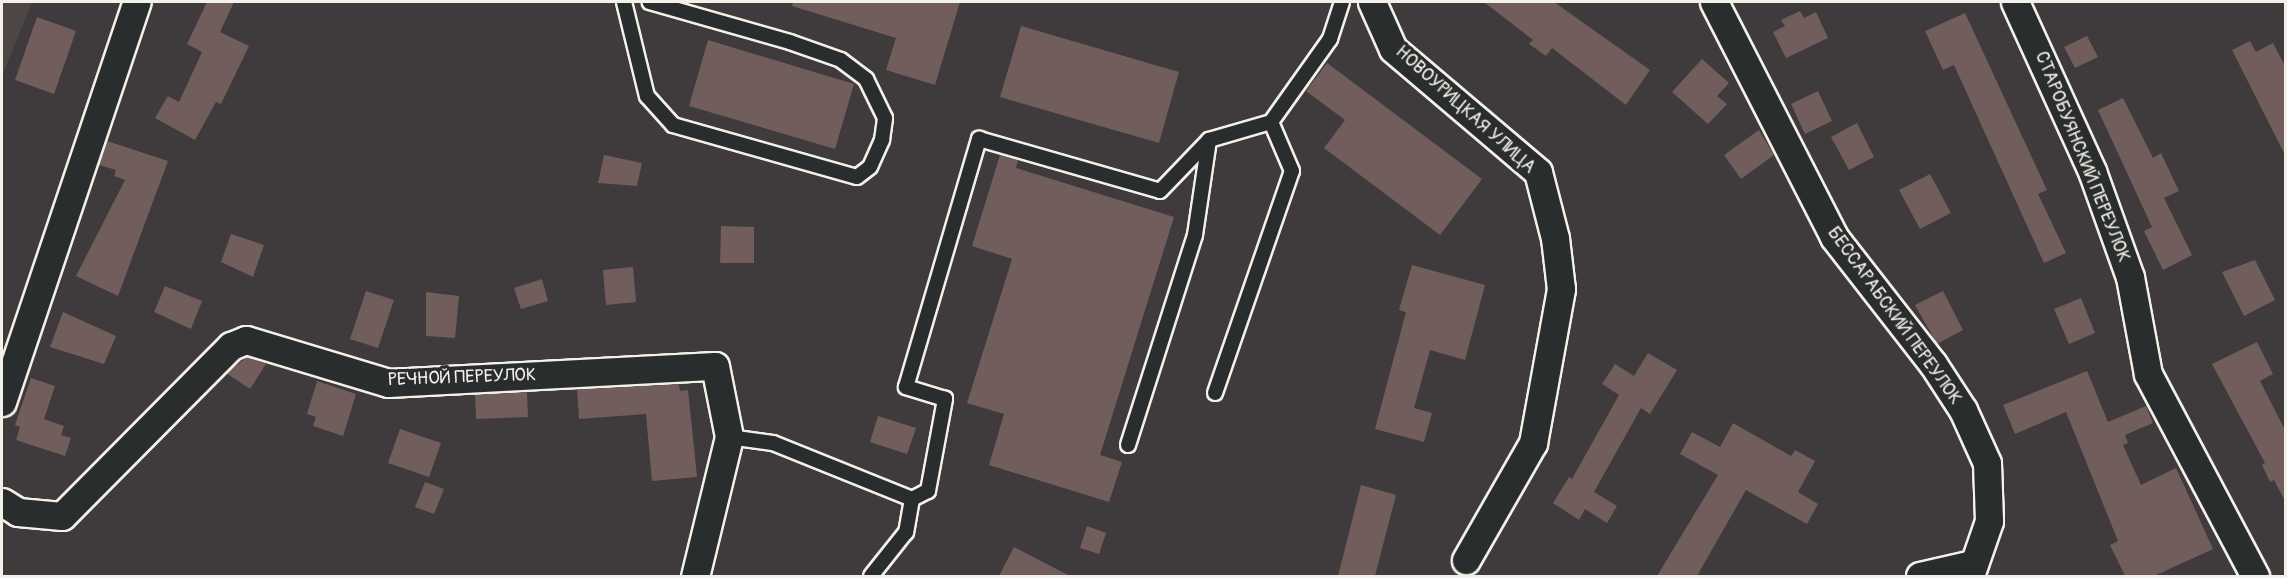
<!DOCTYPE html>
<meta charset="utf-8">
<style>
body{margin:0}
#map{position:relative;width:2287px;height:578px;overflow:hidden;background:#3f3b3c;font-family:Pangolin,sans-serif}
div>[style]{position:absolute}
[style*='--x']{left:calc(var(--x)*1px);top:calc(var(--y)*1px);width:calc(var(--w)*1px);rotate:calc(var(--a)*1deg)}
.built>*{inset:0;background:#4e4546}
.building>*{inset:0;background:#705d5c}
.roads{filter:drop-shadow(2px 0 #f4f1e8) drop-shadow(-2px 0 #f4f1e8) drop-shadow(0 2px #f4f1e8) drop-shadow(0 -2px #f4f1e8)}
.lane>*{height:14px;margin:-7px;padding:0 7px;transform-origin:7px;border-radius:7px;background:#2a2d2e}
.street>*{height:27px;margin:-13.5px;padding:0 13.5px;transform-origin:13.5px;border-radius:13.5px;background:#2a2d2e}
span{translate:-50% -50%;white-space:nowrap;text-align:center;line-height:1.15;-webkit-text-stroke:6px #2a2d2e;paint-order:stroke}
.street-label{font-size:18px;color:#f4f1e8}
.frame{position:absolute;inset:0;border:3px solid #f4f1e8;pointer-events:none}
</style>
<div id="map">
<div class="built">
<div style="clip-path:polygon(2px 2px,32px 2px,2px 76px)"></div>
</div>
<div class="building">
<div style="clip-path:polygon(207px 2px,234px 2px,220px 32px,249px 46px,221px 104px,216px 102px,195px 140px,155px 118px,168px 96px,179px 102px,202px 52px,187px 44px)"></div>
<div style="clip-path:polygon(793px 2px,960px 2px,935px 85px,886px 70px,896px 38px,792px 6px)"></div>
<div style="clip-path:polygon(1484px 2px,1554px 2px,1650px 70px,1626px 105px,1552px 48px,1546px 56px,1529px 44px,1533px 40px)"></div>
<div style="clip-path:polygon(1800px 11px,1804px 18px,1816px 12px,1828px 38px,1786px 58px,1773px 32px,1785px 26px,1781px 20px)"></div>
<div style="clip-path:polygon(1965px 13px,2047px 190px,2038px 194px,2066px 253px,2044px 263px,1954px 65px,1943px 70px,1925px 31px)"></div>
<div style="clip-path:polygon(37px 17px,76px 31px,54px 94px,15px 80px)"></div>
<div style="clip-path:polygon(1021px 26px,1179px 72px,1159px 143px,1000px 97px)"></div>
<div style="clip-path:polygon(2087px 36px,2098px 57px,2075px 68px,2064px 47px)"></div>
<div style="clip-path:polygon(708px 40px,854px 84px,835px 149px,689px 106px)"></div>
<div style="clip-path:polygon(2250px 41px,2256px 52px,2273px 43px,2286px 68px,2286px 157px,2232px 50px)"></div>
<div style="clip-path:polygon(1702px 59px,1729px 83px,1717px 96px,1727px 104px,1708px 124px,1672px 92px)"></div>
<div style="clip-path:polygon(1327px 63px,1482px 179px,1440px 235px,1324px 148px,1345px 120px,1306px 91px)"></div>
<div style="clip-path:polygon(1818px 91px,1832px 121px,1805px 134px,1791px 104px)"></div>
<div style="clip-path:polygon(2123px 98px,2153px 158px,2161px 153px,2179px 191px,2164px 198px,2192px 255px,2163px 270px,2144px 231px,2152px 227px,2098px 110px)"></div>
<div style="clip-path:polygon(1857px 123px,1874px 157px,1849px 170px,1831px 137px)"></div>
<div style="clip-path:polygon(1759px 130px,1774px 155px,1741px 179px,1724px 155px)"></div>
<div style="clip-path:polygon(107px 141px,168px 161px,118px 296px,76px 276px,125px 180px,114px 176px,116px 170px,99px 165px)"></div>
<div style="clip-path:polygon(604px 155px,642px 163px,637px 186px,598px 183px)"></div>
<div style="clip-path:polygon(1000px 155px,1018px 160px,1016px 168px,1174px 217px,1100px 455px,1122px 462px,1109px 502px,989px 465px,1004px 414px,967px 403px,1012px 259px,972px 246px)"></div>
<div style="clip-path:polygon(1930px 174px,1951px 213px,1920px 229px,1899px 190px)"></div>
<div style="clip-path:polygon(721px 226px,754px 227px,754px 263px,720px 263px)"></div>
<div style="clip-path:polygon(231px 234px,264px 245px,253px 277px,221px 262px)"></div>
<div style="clip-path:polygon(2255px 260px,2275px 300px,2244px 316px,2222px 272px)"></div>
<div style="clip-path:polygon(1412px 265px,1485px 285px,1465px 360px,1430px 350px,1414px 408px,1432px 413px,1424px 442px,1375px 429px,1406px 312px,1399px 310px)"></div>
<div style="clip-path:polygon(633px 267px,636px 302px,606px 305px,603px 270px)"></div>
<div style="clip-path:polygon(542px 279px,548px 301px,521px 309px,514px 288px)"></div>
<div style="clip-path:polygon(165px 286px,202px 301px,191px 329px,154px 312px)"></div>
<div style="clip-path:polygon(366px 291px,394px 300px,378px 348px,350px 339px)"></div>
<div style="clip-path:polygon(1943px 291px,1963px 330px,1937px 344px,1915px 305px)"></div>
<div style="clip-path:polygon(426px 292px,459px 296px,455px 338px,426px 336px)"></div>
<div style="clip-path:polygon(2081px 298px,2095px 333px,2069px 344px,2054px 309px)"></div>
<div style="clip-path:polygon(63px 312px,116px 336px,104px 364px,50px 347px)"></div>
<div style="clip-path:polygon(2257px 342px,2273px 374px,2260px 381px,2286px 432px,2286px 503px,2274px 480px,2270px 482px,2262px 465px,2265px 463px,2212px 364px)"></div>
<div style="clip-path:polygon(1648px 353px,1677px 370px,1650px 414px,1641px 408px,1594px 492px,1617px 506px,1607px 523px,1585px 509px,1579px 520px,1553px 503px,1569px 477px,1572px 479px,1619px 395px,1602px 384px,1615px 364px,1634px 376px)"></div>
<div style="clip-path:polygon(247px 357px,266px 364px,250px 389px,226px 373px)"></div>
<div style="clip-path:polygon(2087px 371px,2108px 422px,2146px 406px,2153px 423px,2125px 435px,2128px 443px,2123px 445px,2141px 485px,2176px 468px,2213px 549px,2154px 576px,2125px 576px,2110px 545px,2118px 541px,2066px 412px,2015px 434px,2003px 405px)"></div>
<div style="clip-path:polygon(31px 378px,55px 386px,44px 419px,64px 426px,61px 435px,71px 438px,65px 456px,16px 440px,20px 427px,15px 425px)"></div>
<div style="clip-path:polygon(317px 381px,356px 394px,343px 436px,313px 426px,316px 417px,307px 414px)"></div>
<div style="clip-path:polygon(679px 384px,680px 391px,688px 390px,697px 477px,652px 481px,646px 414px,579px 419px,577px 389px)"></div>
<div style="clip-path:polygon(527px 392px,528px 417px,476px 419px,475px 394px)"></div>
<div style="clip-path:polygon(878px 416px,916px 428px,907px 454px,870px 442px)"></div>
<div style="clip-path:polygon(1733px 423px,1791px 456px,1795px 450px,1815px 461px,1798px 492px,1818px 504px,1807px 524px,1746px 490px,1697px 576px,1657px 576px,1718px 475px,1680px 454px,1692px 432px,1720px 447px)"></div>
<div style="clip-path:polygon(400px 429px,441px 443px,429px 477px,388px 463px)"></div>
<div style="clip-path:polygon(425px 482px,444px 489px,434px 514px,415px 507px)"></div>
<div style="clip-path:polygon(1361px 485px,1396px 495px,1375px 576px,1338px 576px)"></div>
<div style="clip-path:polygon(1087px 526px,1106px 533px,1099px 554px,1080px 548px)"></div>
<div style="clip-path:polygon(1014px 547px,1070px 576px,999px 576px)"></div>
</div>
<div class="roads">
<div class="lane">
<div style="--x:624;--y:2;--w:97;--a:76.3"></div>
<div style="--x:647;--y:96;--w:39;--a:48"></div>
<div style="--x:673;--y:125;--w:191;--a:15.8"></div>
<div style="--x:857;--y:177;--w:16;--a:-38"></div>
<div style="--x:870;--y:167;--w:30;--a:-66"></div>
<div style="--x:882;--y:140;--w:22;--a:-82"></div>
<div style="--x:885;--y:118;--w:43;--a:-116"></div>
<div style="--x:866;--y:79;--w:31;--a:-143"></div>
<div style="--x:841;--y:60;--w:54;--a:-160.6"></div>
<div style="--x:790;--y:42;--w:146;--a:-164.1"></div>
<div style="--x:1215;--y:393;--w:235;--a:-70.9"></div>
<div style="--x:1292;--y:171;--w:53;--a:-113.2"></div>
<div style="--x:729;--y:437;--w:44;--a:7.8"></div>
<div style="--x:773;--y:443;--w:150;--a:21.9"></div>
<div style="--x:912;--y:499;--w:34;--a:100"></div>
<div style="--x:906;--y:532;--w:56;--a:128.5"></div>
<div style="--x:1128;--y:445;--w:220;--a:-72.3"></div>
<div style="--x:1195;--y:235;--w:96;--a:-81.6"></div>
<div style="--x:912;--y:499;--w:18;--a:-27"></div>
<div style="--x:928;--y:491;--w:94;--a:-79.5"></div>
<div style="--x:945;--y:399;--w:41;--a:-162.9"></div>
<div style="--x:906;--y:387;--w:259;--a:-73.6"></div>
<div style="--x:979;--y:139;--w:188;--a:16"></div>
<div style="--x:1160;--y:191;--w:71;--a:-46.1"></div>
<div style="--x:1209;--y:140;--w:65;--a:-16.2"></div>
<div style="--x:1271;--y:122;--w:102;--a:-54.6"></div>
<div style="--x:1330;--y:39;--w:39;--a:-72"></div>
</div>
<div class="street">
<div style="--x:1372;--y:2;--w:51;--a:65.9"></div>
<div style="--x:1393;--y:49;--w:190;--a:40.3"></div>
<div style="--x:1538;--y:172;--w:68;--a:75.6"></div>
<div style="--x:1555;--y:238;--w:51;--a:83.3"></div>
<div style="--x:1561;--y:289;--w:157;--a:100.3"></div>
<div style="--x:1533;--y:443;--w:135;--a:119.8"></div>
<div style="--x:1714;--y:2;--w:264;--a:62.9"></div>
<div style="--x:1834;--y:237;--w:161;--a:52.1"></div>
<div style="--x:1933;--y:364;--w:55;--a:56.9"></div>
<div style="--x:1963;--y:410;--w:58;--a:65.6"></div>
<div style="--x:1987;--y:463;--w:58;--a:88"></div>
<div style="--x:1989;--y:521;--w:58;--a:109.1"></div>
<div style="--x:2015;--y:2;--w:186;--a:65.5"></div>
<div style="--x:2092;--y:171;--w:113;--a:70.3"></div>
<div style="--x:2130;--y:277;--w:99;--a:79.5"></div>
<div style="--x:2148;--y:374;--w:229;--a:62.1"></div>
<div style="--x:2;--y:402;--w:422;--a:-71.4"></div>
<div style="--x:2;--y:502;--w:19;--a:32"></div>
<div style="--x:18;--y:512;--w:44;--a:5.2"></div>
<div style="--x:62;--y:516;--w:240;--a:-45.2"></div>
<div style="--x:231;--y:346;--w:16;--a:-22"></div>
<div style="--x:246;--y:340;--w:148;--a:16.8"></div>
<div style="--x:388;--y:383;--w:327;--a:-3"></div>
<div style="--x:715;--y:366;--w:72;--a:78.8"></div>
<div style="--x:729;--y:437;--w:143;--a:103.7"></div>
<div style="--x:1920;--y:576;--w:53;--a:-13"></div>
</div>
</div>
<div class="street-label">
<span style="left:1465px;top:110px;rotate:42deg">НОВОУРИЦКАЯ УЛИЦА</span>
<span style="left:2082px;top:157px;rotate:68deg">СТАРОБУЯНСКИЙ ПЕРЕУЛОК</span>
<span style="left:1894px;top:316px;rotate:54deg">БЕССАРАБСКИЙ ПЕРЕУЛОК</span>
<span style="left:462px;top:378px;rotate:-2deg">РЕЧНОЙ ПЕРЕУЛОК</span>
</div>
<div class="frame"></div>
</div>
